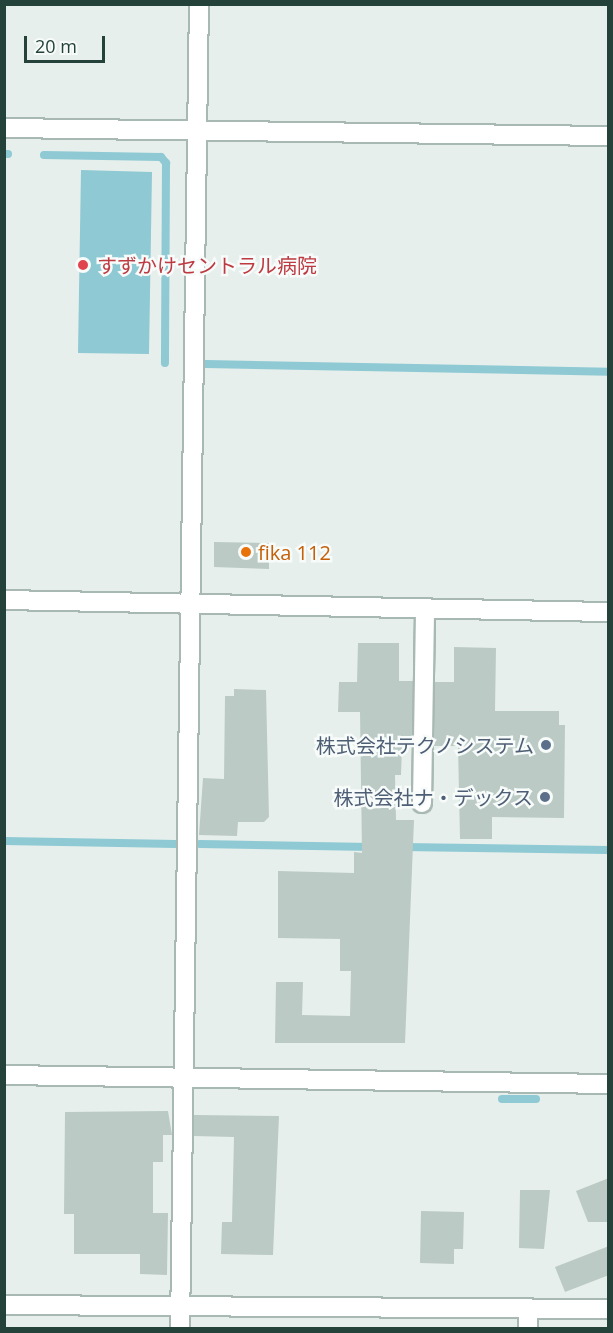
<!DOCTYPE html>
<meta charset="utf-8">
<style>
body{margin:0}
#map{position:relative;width:613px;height:1333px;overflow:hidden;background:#e6efeb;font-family:"Open Sans","Noto Sans JP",sans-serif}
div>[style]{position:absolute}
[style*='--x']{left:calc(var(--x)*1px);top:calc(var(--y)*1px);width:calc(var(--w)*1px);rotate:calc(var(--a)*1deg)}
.water>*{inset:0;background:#8ec9d4}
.stream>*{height:8px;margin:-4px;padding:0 4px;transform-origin:4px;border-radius:4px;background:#8ec9d4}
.building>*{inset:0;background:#bbcac4}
.roads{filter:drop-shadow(2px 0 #a8b8b2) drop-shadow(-2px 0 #a8b8b2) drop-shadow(0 2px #a8b8b2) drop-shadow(0 -2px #a8b8b2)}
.street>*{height:18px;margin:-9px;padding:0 9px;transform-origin:9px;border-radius:9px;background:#fff}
.secondary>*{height:18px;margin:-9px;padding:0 9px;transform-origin:9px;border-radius:9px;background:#fff}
.dots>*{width:16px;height:16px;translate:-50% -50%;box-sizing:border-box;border:3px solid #f7fbf9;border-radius:50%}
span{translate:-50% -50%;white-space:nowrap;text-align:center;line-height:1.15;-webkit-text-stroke:5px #f7fbf9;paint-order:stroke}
.health-label{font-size:20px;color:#be3a42}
.left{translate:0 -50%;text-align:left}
.food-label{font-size:20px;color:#c56008}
.service-label{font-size:20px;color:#4e5e75}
.right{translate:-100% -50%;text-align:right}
.frame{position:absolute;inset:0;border:6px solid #24423a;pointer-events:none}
.scale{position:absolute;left:24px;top:36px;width:81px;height:27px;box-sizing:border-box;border:3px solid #24423a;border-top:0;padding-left:8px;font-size:18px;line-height:21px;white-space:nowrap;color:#24423a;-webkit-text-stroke:4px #f7fbf9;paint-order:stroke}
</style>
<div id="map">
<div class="water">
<div style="clip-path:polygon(81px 170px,152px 172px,149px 354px,78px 353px)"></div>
</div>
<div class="stream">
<div style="--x:4;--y:154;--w:4;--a:0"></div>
<div style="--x:44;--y:155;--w:117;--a:1"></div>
<div style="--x:161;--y:157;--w:8;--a:50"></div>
<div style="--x:166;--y:163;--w:200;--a:90.3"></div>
<div style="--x:206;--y:364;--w:402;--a:1.1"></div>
<div style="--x:4;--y:841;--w:172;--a:1"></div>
<div style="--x:200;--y:844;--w:171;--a:1"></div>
<div style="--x:402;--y:847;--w:206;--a:0.8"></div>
<div style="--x:502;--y:1099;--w:34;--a:0"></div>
</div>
<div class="building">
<div style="clip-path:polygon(214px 542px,269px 543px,269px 569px,214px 567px)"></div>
<div style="clip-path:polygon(358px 643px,399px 643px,399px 681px,413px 681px,412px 746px,402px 746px,401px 775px,395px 775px,396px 820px,414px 820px,405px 1043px,275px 1043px,276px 982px,303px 982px,302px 1015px,350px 1016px,351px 971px,340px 971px,340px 939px,278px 938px,278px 871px,354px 873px,354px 852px,362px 853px,360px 712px,338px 712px,339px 682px,357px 682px)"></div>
<div style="clip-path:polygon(454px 647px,496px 648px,495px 711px,559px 711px,559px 725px,565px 725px,564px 818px,492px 817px,492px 839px,460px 839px,458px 746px,434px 746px,435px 682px,454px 682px)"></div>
<div style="clip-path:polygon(234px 689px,266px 690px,269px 817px,264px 822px,238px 822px,237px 836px,199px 835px,203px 778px,224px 779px,225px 696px,234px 696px)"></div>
<div style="clip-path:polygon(168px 1111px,172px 1135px,163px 1135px,163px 1162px,153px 1162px,153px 1213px,168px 1213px,167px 1275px,140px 1274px,140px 1254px,74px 1254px,74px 1214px,64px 1214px,65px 1112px)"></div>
<div style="clip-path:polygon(194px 1115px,279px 1116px,273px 1255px,221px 1254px,222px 1222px,232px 1222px,234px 1137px,194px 1136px)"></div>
<div style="clip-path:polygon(609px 1178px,609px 1222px,588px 1222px,576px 1191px)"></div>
<div style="clip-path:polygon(520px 1190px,550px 1190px,544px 1249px,519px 1248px)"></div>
<div style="clip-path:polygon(421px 1211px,464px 1212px,463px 1249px,454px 1249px,454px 1264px,420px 1263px)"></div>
<div style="clip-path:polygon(609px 1246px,609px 1275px,565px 1292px,555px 1267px)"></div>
</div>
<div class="roads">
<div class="street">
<div style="--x:4;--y:128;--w:604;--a:0.76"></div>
<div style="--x:422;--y:803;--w:195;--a:-89.1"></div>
<div style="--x:4;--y:1075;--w:604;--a:0.85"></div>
<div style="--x:4;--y:1305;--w:604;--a:0.38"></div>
<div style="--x:180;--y:1328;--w:1324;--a:-89.18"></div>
<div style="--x:528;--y:1328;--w:19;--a:-90"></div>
</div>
<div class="secondary">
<div style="--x:4;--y:600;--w:604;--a:1.14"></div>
</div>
</div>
<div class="dots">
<div style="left:83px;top:265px;background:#e0444e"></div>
<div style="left:246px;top:552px;background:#e8710a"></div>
<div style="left:546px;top:745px;background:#5c6f8a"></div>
<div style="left:545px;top:797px;background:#5c6f8a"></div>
</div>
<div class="health-label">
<span class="left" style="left:97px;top:265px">すずかけセントラル病院</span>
</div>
<div class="food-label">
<span class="left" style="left:258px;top:552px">fika 112</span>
</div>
<div class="service-label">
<span class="right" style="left:534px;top:745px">株式会社テクノシステム</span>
<span class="right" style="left:533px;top:797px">株式会社ナ・デックス</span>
</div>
<div class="frame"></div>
<div class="scale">20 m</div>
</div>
